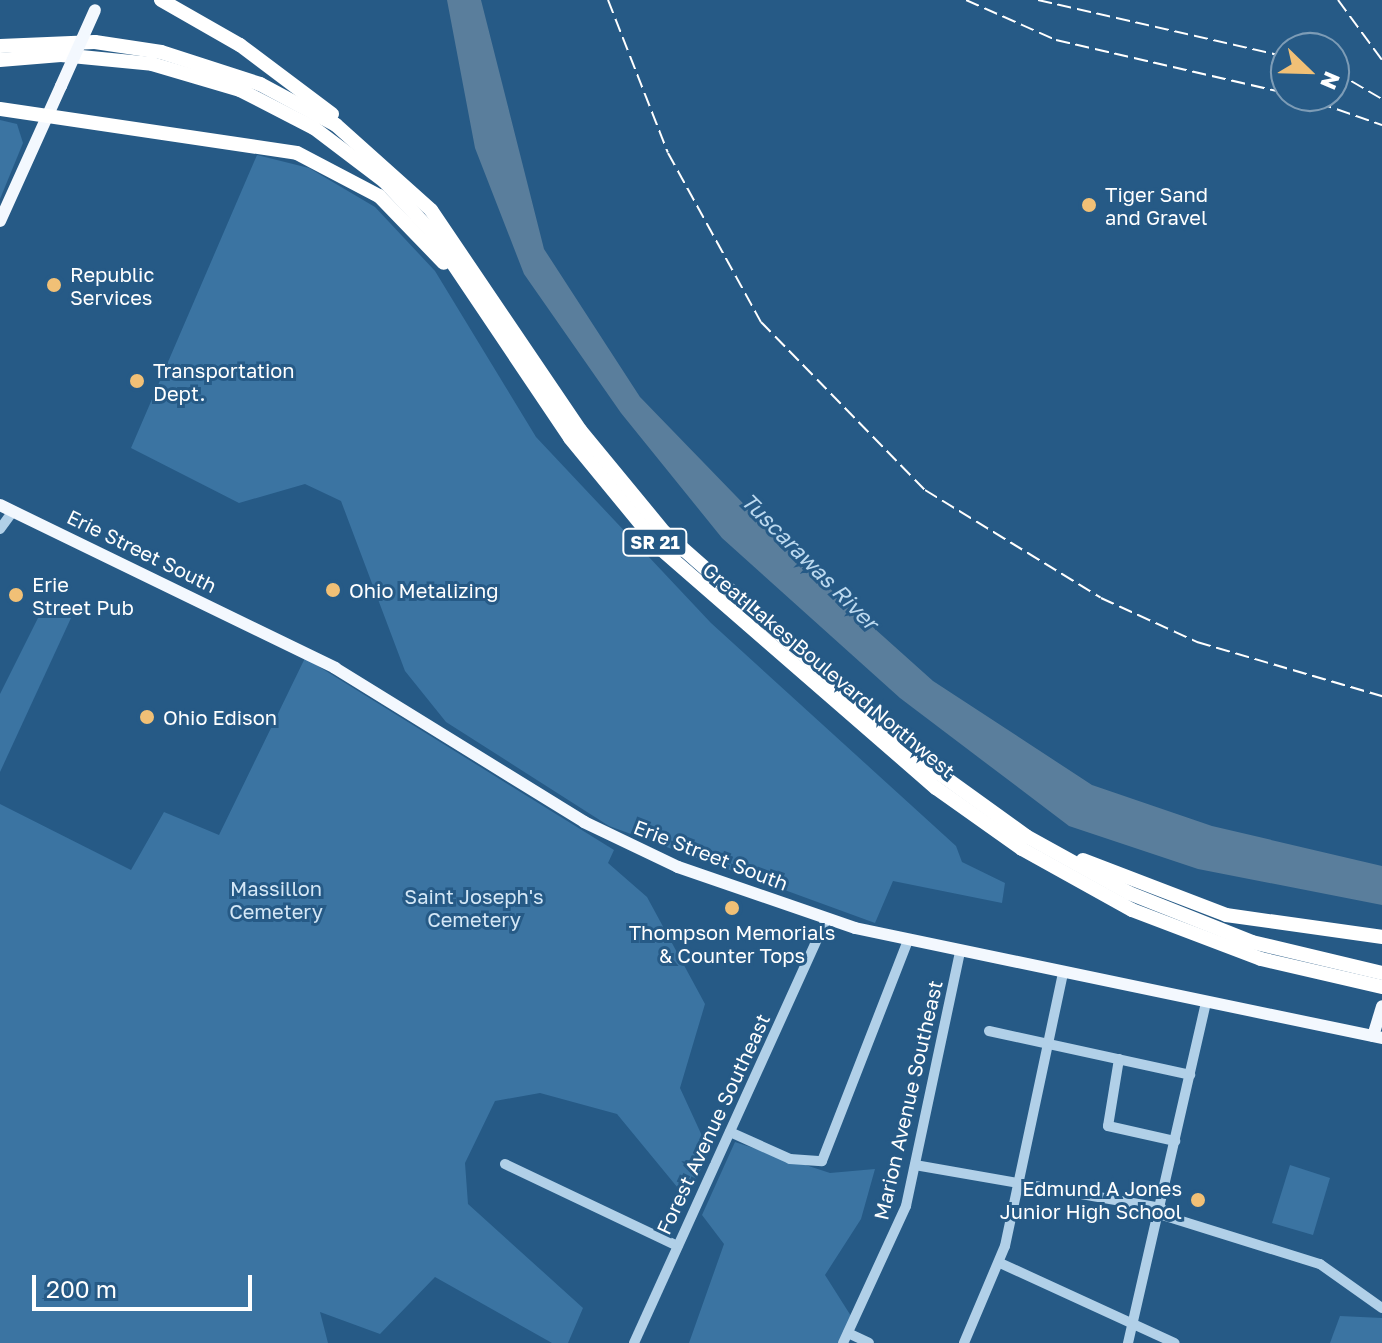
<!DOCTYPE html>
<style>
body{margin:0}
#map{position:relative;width:1382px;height:1343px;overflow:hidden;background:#265a86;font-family:"Golos Text",sans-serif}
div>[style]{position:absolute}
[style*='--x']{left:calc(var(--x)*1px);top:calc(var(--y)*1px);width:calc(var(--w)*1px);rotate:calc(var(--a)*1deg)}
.green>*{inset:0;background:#3b74a2}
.water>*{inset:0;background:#5a7e9c}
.minor>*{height:10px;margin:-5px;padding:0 5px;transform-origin:5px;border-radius:5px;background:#b1d0e8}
.major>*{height:12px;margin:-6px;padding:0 6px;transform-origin:6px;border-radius:6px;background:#f3f8fe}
.highway>*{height:14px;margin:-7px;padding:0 7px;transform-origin:7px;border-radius:7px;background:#fff}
.rail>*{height:2px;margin-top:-1px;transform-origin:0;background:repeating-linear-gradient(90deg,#fff 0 14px,transparent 0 20px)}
.major-bridge>*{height:12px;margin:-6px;padding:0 6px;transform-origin:6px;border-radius:6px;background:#f3f8fe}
.dots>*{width:22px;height:22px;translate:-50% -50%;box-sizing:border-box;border:4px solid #265a86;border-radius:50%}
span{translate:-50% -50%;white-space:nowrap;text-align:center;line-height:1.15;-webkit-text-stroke:6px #265a86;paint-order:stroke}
.shield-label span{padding:2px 6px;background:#265a86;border:2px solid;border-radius:6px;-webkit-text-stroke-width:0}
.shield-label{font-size:18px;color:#fff;font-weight:700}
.poi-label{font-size:20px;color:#fff}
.left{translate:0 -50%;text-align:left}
.right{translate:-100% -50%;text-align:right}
.street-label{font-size:20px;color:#fff}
.park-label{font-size:20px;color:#d4e7f6}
.water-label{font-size:22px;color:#bcd9ef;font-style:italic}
.north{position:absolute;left:1270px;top:32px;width:80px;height:80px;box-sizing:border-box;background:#265a86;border:2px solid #7d9cb6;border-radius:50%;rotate:113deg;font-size:22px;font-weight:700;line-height:32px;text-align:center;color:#fff}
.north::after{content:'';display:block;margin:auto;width:28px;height:36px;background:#f1c076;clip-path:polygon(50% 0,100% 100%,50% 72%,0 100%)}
.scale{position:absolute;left:32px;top:1275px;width:220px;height:36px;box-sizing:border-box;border:4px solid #fff;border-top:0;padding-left:10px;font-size:24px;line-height:28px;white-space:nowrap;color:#fff;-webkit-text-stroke:6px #265a86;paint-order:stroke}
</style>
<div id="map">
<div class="green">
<div style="clip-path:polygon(0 120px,17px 124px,23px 143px,0 199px)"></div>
<div style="clip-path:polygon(257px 155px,309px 168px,375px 207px,435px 271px,536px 437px,711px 623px,956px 846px,962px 862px,1005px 883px,1002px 903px,893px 881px,875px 923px,609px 826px,446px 722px,405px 671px,341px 501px,305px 484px,239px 503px,131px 448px)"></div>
<div style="clip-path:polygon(38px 618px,71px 618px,0 772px,0 694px)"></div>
<div style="clip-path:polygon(305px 658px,614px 850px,608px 863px,647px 897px,705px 1004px,680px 1088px,709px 1151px,687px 1199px,617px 1114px,540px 1093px,495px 1101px,465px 1163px,468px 1204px,583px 1308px,568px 1343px,552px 1343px,435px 1277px,380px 1334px,320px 1312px,328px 1343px,0 1343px,0 804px,131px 870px,164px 812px,219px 835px)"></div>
<div style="clip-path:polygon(735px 1142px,830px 1173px,875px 1169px,861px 1219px,825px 1275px,851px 1316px,838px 1343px,689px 1343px,724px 1244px,702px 1215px)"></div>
<div style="clip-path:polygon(1290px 1165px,1330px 1178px,1313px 1235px,1272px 1223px)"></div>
<div style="clip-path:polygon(1340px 1316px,1382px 1318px,1382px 1343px,1330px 1343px)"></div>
</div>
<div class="water">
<div style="clip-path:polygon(447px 0,481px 0,544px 249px,640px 397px,798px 560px,933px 681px,1092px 785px,1212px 826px,1382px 866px,1382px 905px,1198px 869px,1069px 826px,900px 698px,722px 538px,621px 413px,524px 274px,475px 148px)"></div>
</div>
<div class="minor">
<div style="--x:0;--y:529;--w:22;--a:-54"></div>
<div style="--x:989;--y:1031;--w:206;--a:12.3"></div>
<div style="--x:1119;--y:1059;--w:68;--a:99.3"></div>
<div style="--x:1108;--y:1126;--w:69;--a:12.6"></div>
<div style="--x:730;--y:1132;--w:66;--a:24.2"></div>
<div style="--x:790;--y:1159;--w:32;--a:4"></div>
<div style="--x:822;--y:1161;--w:237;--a:-68.7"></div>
<div style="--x:505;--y:1164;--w:191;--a:25.4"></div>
<div style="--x:915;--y:1165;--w:250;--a:9.9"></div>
<div style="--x:1159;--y:1214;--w:169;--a:17.3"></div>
<div style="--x:1320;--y:1264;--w:76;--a:35.4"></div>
<div style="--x:1000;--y:1263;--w:192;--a:24.6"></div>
<div style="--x:848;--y:1333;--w:23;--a:25"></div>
<div style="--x:634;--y:1343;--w:465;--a:-65.6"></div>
<div style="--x:843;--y:1343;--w:151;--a:-65.3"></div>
<div style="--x:906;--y:1206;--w:261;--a:-78"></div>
<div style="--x:964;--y:1343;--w:105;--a:-67.1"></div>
<div style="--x:1005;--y:1246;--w:280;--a:-78"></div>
<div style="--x:1128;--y:1343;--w:350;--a:-77.1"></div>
</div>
<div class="major">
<div style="--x:0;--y:221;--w:148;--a:-65.7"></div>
<div style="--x:0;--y:505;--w:373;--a:25.9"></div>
<div style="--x:335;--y:668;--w:293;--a:31.7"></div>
<div style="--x:584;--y:822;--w:104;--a:25.6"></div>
<div style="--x:678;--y:867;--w:187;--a:19"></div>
<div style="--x:855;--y:928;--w:538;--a:11.79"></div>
<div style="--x:1373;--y:1036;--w:31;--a:-73"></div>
</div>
<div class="highway">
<div style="--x:161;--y:0;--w:91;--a:29.7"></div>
<div style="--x:240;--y:45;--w:115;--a:36.9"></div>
<div style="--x:0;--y:46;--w:95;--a:-2.4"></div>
<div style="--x:95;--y:42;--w:67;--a:8.6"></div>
<div style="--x:161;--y:52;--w:104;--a:17.9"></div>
<div style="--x:260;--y:84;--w:86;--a:28.3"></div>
<div style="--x:336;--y:125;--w:127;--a:41.8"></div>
<div style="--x:431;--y:210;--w:266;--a:55.9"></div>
<div style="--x:580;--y:430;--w:132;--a:50.5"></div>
<div style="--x:664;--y:532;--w:354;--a:41.4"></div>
<div style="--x:929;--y:766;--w:120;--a:35.8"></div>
<div style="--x:1026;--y:836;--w:118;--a:29"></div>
<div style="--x:1129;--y:893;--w:132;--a:21.7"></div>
<div style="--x:1252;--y:942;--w:134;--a:13.4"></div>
<div style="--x:0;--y:60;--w:61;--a:-4.7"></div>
<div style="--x:61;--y:55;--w:91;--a:5.6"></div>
<div style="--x:152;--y:64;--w:92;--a:16.5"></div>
<div style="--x:240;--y:90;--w:83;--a:27.2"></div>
<div style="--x:314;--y:128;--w:88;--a:37.1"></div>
<div style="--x:384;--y:181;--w:69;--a:46.8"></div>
<div style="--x:431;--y:231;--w:249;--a:56.1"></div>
<div style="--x:570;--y:438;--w:145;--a:50.6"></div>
<div style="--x:662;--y:550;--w:363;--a:41"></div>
<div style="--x:936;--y:788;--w:105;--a:35.3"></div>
<div style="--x:1022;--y:849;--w:126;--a:29"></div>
<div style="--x:1132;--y:910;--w:138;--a:20.8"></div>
<div style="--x:1261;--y:959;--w:124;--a:13"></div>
<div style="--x:0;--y:109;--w:300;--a:8.4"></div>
<div style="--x:297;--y:153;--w:93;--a:27.7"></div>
<div style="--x:379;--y:196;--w:93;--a:45.9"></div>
<div style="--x:1083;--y:860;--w:153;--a:21"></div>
<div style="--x:1226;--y:915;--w:158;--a:8"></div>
</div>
<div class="rail">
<div style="--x:608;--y:0;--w:164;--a:68.6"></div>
<div style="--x:668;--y:153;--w:193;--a:61.2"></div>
<div style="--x:761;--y:322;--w:235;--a:45.7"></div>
<div style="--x:925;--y:490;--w:206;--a:31.5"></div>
<div style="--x:1101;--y:598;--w:106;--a:24.6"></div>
<div style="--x:1197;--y:642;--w:193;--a:16.3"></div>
<div style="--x:966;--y:0;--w:98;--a:24"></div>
<div style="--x:1056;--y:40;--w:236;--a:13"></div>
<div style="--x:1038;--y:0;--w:254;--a:12.9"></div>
<div style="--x:1338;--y:0;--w:74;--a:53.7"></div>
<div style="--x:1334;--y:71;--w:56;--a:30.3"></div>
<div style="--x:1299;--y:96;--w:88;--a:19.3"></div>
</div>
<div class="major-bridge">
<div style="--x:61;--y:86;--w:83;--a:-65.9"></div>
</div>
<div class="dots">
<div style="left:1089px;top:205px;background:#f1c076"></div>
<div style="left:54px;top:285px;background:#f1c076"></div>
<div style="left:137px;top:381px;background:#f1c076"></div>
<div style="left:333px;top:590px;background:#f1c076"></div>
<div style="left:16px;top:595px;background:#f1c076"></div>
<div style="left:147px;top:717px;background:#f1c076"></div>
<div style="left:732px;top:908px;background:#f1c076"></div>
<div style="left:1198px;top:1200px;background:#f1c076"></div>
</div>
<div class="shield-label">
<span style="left:655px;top:542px">SR 21</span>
</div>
<div class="poi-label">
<span class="left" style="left:1105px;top:206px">Tiger Sand<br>and Gravel</span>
<span class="left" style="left:70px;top:286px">Republic<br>Services</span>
<span class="left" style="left:153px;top:382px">Transportation<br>Dept.</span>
<span class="left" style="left:32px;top:596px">Erie<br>Street Pub</span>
<span class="left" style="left:349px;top:590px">Ohio Metalizing</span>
<span class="left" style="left:163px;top:717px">Ohio Edison</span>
<span style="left:732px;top:944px">Thompson Memorials<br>&amp; Counter Tops</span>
<span class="right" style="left:1182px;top:1200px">Edmund A Jones<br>Junior High School</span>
</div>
<div class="street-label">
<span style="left:142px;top:551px;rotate:26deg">Erie Street South</span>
<span style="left:829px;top:670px;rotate:40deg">Great Lakes Boulevard Northwest</span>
<span style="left:711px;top:855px;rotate:21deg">Erie Street South</span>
<span style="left:908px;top:1100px;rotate:-77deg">Marion Avenue Southeast</span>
<span style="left:713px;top:1124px;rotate:-65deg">Forest Avenue Southeast</span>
</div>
<div class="park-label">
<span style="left:276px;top:900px">Massillon<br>Cemetery</span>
<span style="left:474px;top:908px">Saint Joseph's<br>Cemetery</span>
</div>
<div class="water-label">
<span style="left:810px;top:561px;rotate:45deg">Tuscarawas River</span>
</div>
<div class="north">N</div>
<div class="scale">200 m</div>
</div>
